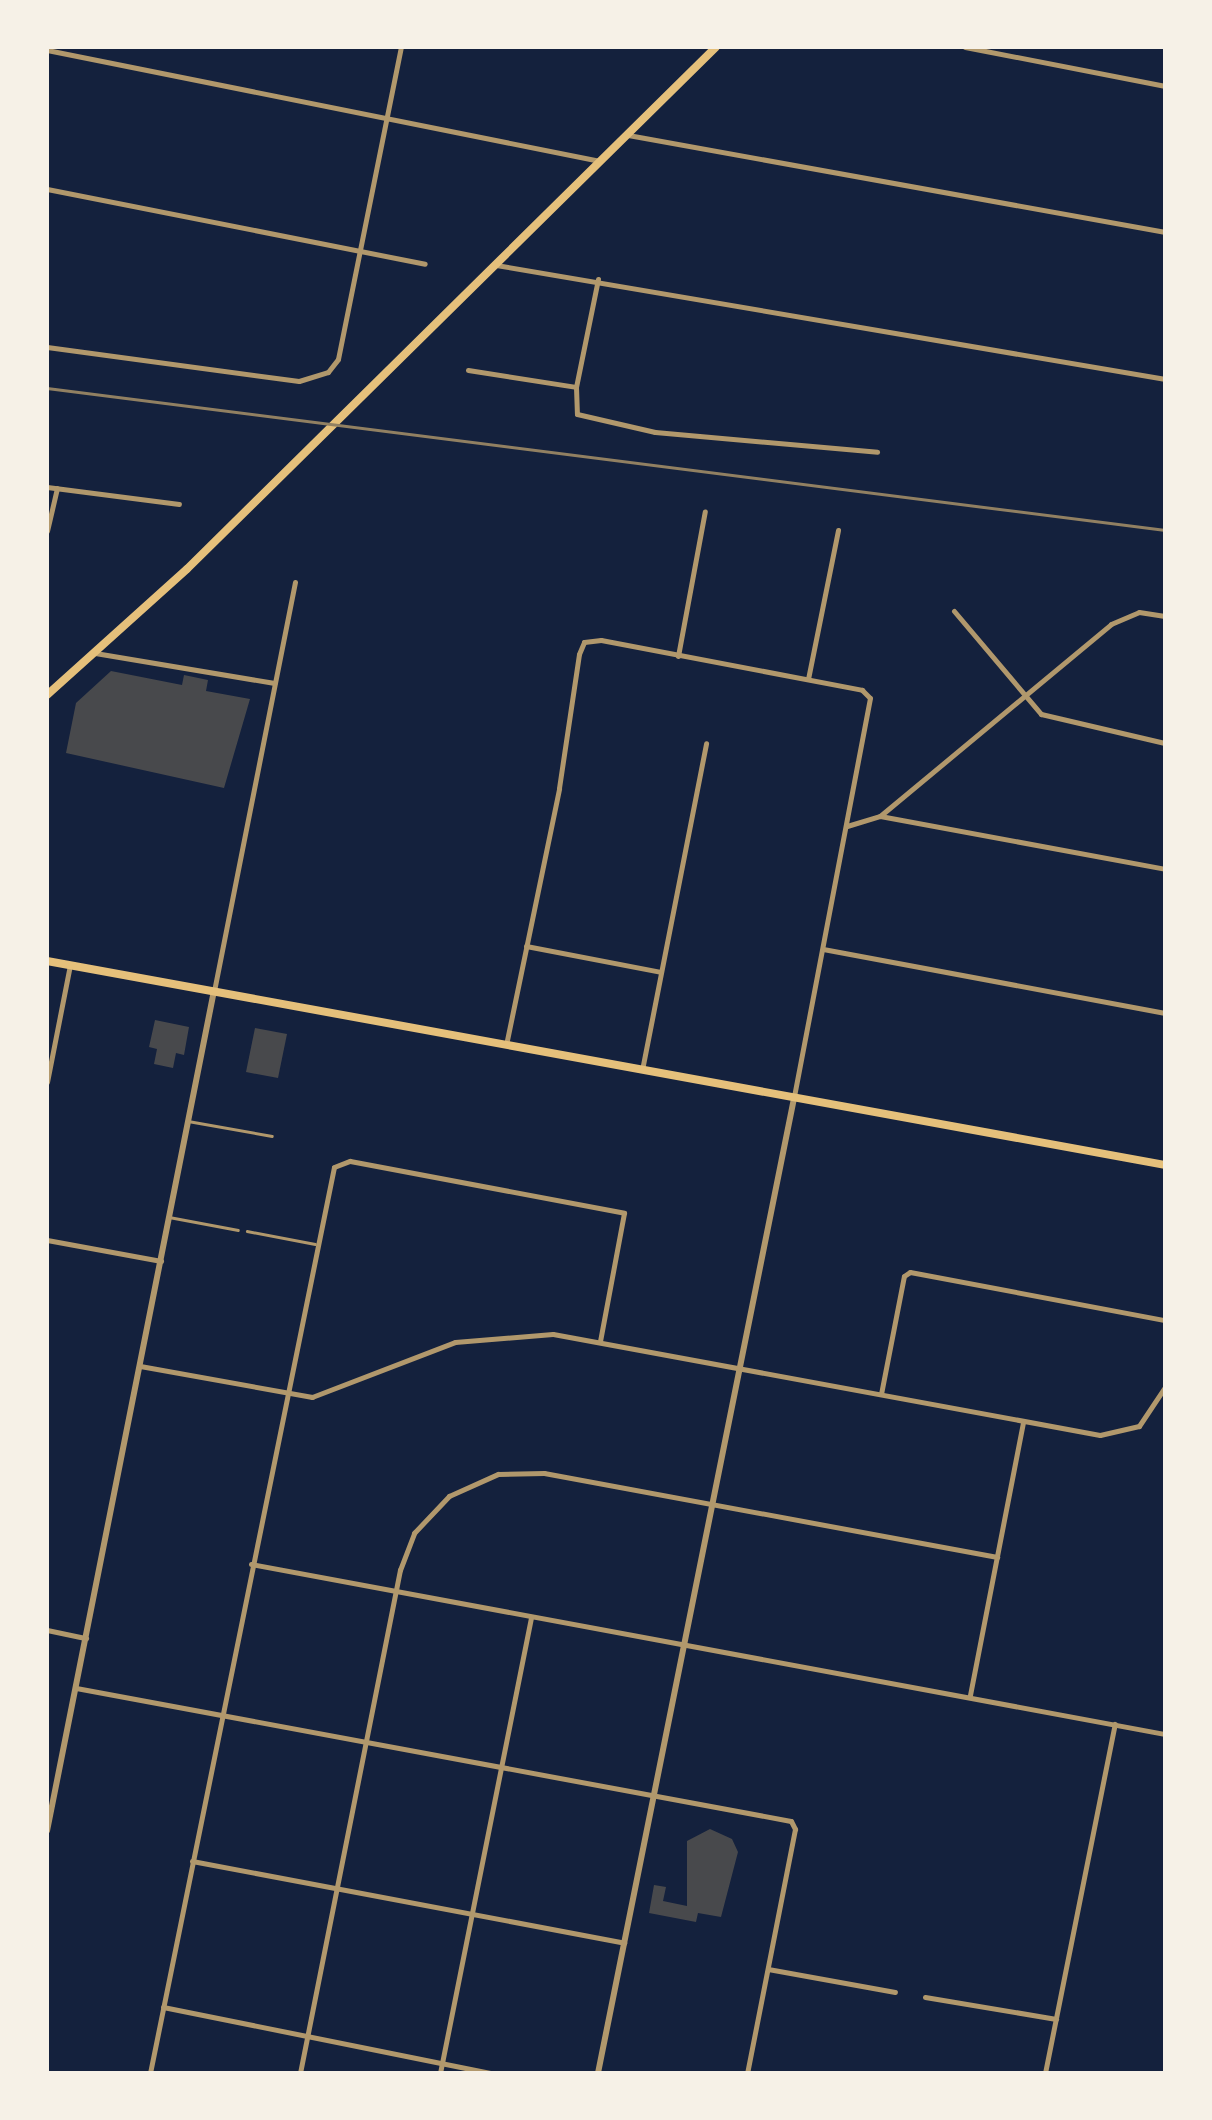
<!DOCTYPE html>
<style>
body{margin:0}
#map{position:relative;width:1212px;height:2120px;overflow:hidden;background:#14213d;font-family:"Golos Text",sans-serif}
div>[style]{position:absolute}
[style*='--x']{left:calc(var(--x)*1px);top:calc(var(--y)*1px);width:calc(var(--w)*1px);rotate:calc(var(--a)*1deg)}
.building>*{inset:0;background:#48494c}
.service>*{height:2.5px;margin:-1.25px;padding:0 1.25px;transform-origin:1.25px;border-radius:1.25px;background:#b1986c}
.minor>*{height:5px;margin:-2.5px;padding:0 2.5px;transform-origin:2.5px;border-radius:2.5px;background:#b1986c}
.tertiary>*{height:6px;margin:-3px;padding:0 3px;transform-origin:3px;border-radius:3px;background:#b1986c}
.primary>*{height:8px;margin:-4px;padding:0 4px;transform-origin:4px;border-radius:4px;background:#e5c07b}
.rail>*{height:2.5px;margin:-1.25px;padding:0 1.25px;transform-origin:1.25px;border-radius:1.25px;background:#918062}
span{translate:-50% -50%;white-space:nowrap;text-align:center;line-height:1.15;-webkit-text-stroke:5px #f6f1e7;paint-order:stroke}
.frame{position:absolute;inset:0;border:49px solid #f6f1e7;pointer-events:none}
</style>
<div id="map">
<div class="building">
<div style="clip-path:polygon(111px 671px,182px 685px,184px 675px,208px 680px,206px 691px,250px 699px,224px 788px,66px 753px,76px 703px)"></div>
<div style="clip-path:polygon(155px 1020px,189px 1027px,184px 1055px,176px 1053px,173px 1068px,154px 1064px,157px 1049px,149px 1047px)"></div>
<div style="clip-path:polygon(255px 1028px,287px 1034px,278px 1078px,246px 1072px)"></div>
<div style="clip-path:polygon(710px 1829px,732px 1839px,738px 1852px,721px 1917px,698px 1913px,696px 1922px,649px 1913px,654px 1885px,666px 1887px,663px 1901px,687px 1906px,687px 1841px)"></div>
</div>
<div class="service">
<div style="--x:188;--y:1121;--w:85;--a:10.1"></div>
<div style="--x:169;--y:1217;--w:70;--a:10.7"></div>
<div style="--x:247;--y:1231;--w:69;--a:10.8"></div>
</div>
<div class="minor">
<div style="--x:965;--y:47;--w:204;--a:11"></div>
<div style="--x:47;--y:50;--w:564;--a:11.35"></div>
<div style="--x:628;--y:135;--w:546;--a:10.24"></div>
<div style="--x:47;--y:189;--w:385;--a:11.2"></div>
<div style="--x:496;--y:265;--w:679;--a:9.67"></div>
<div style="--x:598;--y:279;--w:110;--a:101.5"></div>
<div style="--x:576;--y:387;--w:27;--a:88"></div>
<div style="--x:577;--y:414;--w:80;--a:13"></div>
<div style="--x:655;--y:432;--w:223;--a:5.1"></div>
<div style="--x:47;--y:347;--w:254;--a:7.7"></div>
<div style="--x:299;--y:381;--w:30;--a:-17"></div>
<div style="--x:328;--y:372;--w:16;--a:-52"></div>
<div style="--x:338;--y:359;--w:318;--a:-78.6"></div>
<div style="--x:468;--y:370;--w:109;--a:8.9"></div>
<div style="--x:47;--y:487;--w:133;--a:7.3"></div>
<div style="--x:47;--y:531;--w:44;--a:-76.9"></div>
<div style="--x:954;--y:611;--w:135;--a:49.8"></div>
<div style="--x:1041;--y:714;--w:127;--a:13.2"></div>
<div style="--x:95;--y:653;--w:182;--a:9.5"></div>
<div style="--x:678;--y:656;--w:147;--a:-79.5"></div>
<div style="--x:808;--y:679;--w:152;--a:-78.6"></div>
<div style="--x:880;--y:816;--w:290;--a:10.5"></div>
<div style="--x:847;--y:826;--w:34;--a:-17"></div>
<div style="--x:880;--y:816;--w:300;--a:-39.7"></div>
<div style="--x:1111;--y:624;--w:30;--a:-23"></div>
<div style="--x:1139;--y:612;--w:26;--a:9"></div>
<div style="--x:526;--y:946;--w:137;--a:10.9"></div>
<div style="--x:823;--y:949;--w:348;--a:10.6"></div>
<div style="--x:214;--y:991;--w:417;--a:-78.8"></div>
<div style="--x:506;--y:1045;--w:262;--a:-78.3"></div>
<div style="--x:559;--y:788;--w:135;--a:-81.5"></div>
<div style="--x:579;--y:654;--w:13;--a:-67"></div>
<div style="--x:584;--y:642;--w:17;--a:-7"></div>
<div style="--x:601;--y:640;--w:266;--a:10.8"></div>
<div style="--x:862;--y:690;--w:11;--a:45"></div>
<div style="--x:870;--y:698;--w:407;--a:100.8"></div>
<div style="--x:642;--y:1070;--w:333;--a:-78.9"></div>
<div style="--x:47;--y:1082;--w:119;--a:-78.9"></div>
<div style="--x:47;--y:1240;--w:116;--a:10.4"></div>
<div style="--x:140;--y:1366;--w:175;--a:10.2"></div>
<div style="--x:312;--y:1397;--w:153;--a:-21"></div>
<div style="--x:455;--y:1342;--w:98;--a:-4.7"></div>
<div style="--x:553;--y:1334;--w:556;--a:10.46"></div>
<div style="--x:1100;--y:1435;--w:40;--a:-13"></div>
<div style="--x:1139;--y:1426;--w:47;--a:-56.3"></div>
<div style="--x:881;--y:1394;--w:120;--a:-79"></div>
<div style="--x:904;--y:1276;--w:7;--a:-34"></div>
<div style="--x:910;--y:1272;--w:259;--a:10.7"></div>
<div style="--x:251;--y:1564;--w:930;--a:10.54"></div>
<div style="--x:47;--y:1630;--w:40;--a:12"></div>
<div style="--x:76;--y:1688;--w:727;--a:10.54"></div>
<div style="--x:791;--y:1821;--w:9;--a:63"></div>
<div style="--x:795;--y:1829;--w:249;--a:101.1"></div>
<div style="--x:970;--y:1695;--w:278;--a:-79"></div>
<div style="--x:192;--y:1861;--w:440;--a:10.7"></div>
<div style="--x:768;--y:1969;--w:129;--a:10.3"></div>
<div style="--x:925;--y:1997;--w:133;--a:9.5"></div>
<div style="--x:163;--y:2007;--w:335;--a:11.4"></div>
<div style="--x:150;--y:2073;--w:924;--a:-78.52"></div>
<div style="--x:334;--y:1167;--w:17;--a:-21"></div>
<div style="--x:350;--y:1161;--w:279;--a:10.7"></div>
<div style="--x:624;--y:1213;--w:130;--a:100.6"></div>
<div style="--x:300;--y:2073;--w:513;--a:-78.76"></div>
<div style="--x:400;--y:1570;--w:40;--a:-69"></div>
<div style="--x:414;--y:1533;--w:51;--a:-46.6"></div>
<div style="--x:449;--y:1496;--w:54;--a:-24.2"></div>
<div style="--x:498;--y:1474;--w:46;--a:-1.2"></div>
<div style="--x:544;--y:1473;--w:461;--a:10.5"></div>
<div style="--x:440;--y:2073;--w:465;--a:-78.7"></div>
<div style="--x:1045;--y:2073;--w:356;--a:-78.7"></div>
</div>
<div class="tertiary">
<div style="--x:47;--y:1831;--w:856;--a:-78.76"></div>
<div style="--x:598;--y:2073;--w:995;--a:-78.63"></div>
</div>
<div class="primary">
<div style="--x:47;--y:695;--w:188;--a:-42"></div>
<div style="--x:187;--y:569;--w:743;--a:-44.62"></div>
<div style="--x:47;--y:961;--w:1136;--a:10.34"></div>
</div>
<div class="rail">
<div style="--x:47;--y:388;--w:1127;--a:7.24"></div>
</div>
<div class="frame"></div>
</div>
